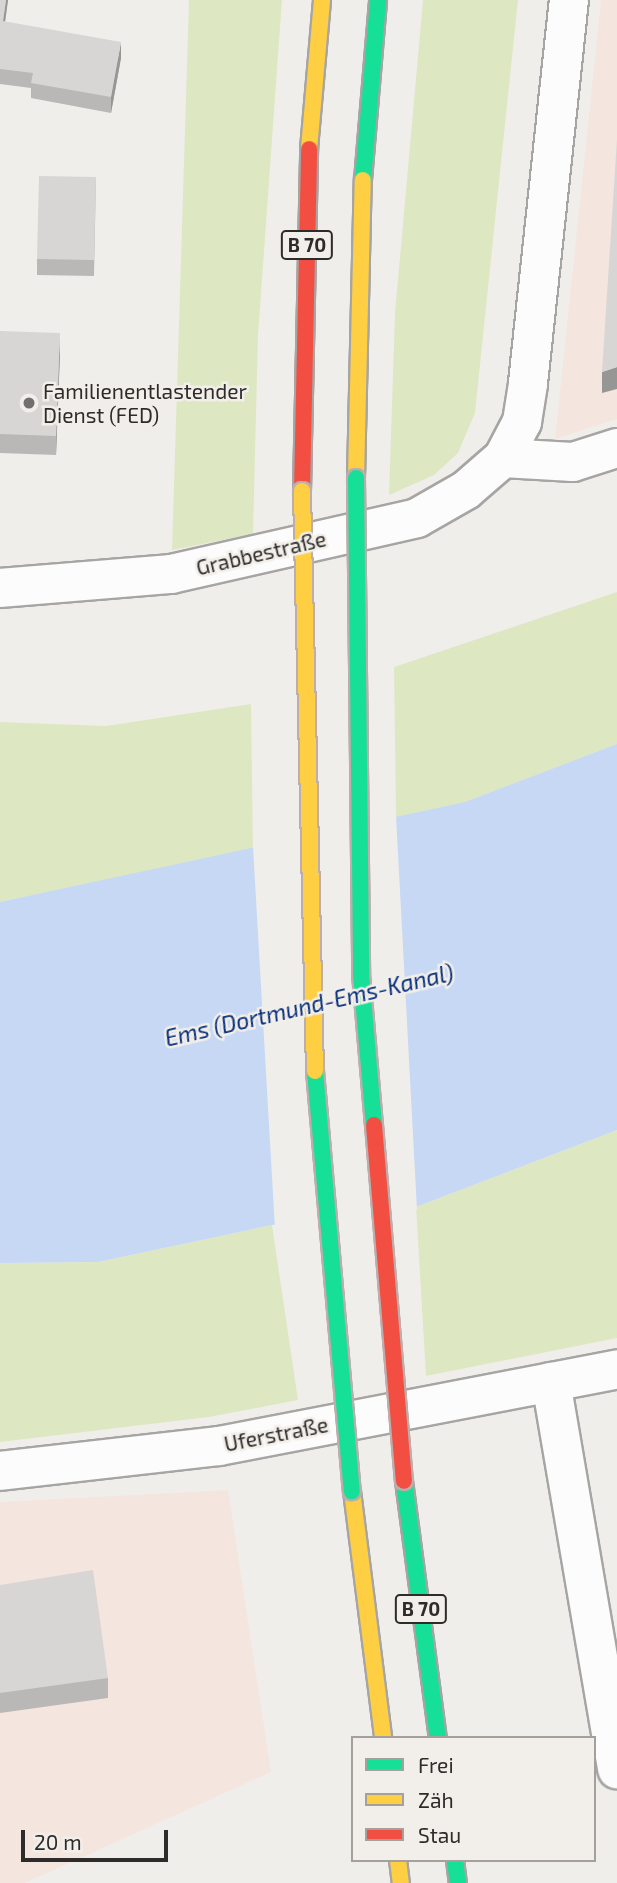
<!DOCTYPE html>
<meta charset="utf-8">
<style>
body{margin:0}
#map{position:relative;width:617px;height:1883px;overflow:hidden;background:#f0eeeb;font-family:"Exo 2",sans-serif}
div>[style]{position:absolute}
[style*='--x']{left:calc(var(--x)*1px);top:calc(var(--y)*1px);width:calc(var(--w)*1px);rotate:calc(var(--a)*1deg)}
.commercial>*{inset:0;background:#f4e6de}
.green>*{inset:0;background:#dde8c3}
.water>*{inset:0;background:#c7d8f5}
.pier>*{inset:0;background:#f0eeeb}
.roads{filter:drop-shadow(2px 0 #a7a5a4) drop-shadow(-2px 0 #a7a5a4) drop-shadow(0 2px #a7a5a4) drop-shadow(0 -2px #a7a5a4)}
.street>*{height:38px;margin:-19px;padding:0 19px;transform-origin:19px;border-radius:19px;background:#fdfcfc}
.fast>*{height:16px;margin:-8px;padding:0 8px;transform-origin:8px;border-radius:8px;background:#16e098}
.slow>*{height:16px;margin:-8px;padding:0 8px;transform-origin:8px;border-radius:8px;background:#ffcf43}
.jam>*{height:16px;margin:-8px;padding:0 8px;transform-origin:8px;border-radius:8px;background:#f24e42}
.bridges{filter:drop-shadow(2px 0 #bdadab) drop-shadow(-2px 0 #bdadab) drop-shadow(0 2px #bdadab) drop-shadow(0 -2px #bdadab)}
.fast-bridge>*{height:16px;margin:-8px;padding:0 8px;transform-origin:8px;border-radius:8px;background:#16e098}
.slow-bridge>*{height:16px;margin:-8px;padding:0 8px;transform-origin:8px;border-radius:8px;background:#ffcf43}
.jam-bridge>*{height:16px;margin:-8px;padding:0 8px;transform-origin:8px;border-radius:8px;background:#f24e42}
.wall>*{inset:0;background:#b9b8b7}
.shaded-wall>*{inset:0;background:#969695}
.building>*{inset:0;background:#d7d6d5}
.dots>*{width:19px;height:19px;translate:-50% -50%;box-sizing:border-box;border:4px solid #f2eee9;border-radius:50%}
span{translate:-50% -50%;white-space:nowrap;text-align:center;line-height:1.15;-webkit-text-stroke:5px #f2eee9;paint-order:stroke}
.shield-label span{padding:2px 5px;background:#f2eee9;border:2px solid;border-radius:5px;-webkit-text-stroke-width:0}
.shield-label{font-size:19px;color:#2d2c2a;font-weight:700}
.poi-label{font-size:21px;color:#2d2c2a}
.left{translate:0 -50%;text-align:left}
.street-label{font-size:21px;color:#2d2c2a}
.water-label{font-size:23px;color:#062f7d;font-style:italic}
.legend{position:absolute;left:351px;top:1736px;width:245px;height:126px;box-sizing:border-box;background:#f2eee9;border:2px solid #a3a09d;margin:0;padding:9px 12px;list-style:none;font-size:21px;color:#2d2c2a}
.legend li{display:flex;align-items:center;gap:14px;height:35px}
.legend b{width:35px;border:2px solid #a3a09d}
.scale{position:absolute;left:21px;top:1830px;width:147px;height:32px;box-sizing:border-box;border:4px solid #2d2c2a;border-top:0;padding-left:9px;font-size:21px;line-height:24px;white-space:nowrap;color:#2d2c2a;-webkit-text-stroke:5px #f2eee9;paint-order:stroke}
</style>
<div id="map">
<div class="commercial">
<div style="clip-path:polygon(601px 0,617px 0,617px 419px,555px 439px)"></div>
<div style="clip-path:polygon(228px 1490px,271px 1772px,25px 1883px,0 1883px,0 1502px)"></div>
</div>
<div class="green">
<div style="clip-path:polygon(189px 0,282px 0,258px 336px,253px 534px,172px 550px)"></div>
<div style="clip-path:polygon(423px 0,518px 0,475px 413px,458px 453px,434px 475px,389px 495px,395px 313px)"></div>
<div style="clip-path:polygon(617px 592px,617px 744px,466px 802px,396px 819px,394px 667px)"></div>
<div style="clip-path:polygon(251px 704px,253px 851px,0 902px,0 722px,106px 726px)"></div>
<div style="clip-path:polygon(617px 1130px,617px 1338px,426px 1376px,416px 1207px)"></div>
<div style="clip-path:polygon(272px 1225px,298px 1400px,209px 1417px,0 1442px,0 1263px,98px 1262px)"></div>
</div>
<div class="water">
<div style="clip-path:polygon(617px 744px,617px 1130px,416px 1207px,272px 1225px,98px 1262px,0 1263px,0 902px,465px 802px)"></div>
</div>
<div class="pier">
<div style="clip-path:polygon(396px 816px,417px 1210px,275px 1229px,253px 847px)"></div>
</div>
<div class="roads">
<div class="street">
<div style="--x:503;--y:458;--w:70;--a:3.3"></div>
<div style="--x:573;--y:462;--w:46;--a:-17.7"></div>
<div style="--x:0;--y:588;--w:172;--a:-4.7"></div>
<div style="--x:171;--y:574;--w:252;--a:-12.8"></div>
<div style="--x:417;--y:518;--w:56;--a:-29.7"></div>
<div style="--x:466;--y:490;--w:49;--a:-40.9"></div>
<div style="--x:503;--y:458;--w:41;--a:-62.2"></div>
<div style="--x:522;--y:422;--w:39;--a:-81"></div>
<div style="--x:528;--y:383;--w:385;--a:-83.9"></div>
<div style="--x:551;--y:1382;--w:393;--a:80.3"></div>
<div style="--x:0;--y:1471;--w:220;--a:-6.5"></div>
<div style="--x:219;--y:1446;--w:405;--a:-10.9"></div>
</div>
<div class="fast">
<div style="--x:363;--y:180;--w:181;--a:-85.2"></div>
<div style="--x:404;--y:1481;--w:259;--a:82.5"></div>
<div style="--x:455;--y:1860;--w:23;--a:83"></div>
</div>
<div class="slow">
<div style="--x:309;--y:149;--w:150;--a:-85"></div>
<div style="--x:356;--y:478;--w:298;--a:-88.7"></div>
<div style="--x:352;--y:1491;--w:249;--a:82.8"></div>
<div style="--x:398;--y:1860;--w:23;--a:83"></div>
</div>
<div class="jam">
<div style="--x:302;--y:491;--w:342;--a:-88.8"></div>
</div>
</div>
<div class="bridges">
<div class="fast-bridge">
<div style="--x:356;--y:478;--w:496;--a:89.4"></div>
<div style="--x:361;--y:974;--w:152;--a:85.1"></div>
<div style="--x:315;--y:1071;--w:422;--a:85"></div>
</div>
<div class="slow-bridge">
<div style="--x:302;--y:491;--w:580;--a:88.72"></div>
</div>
<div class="jam-bridge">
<div style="--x:374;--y:1125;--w:357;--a:85.2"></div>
</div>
</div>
<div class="wall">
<div style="clip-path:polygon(0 0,8px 0,5px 22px,121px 58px,111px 113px,31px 98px,31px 88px,0 84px)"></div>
<div style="clip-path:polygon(96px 177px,94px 276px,37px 275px,37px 259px)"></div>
<div style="clip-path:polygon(0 331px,60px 353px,56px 455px,0 453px)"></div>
<div style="clip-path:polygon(0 1585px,108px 1678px,108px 1698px,0 1713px)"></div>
</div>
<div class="shaded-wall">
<div style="clip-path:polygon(6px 0,8px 0,3px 37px,3px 21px)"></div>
<div style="clip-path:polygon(121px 42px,121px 58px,111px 113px,111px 97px)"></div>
<div style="clip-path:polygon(60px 333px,60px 353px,56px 455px,56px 436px)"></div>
<div style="clip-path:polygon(617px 367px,617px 389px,602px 393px,602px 372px)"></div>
</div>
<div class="building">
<div style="clip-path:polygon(0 0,6px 0,3px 21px,121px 42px,111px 97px,31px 83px,33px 73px,0 69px)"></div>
<div style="clip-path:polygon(617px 139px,617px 367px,602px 372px)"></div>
<div style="clip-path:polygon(39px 176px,96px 177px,94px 260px,37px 259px)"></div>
<div style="clip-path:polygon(0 331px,60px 333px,56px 436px,0 434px)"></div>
<div style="clip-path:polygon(93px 1570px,108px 1678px,0 1693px,0 1585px)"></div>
</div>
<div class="dots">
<div style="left:29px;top:403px;background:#71706e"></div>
</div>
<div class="shield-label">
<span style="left:307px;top:245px">B 70</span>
<span style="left:421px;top:1609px">B 70</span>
</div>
<div class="poi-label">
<span class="left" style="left:43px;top:403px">Familienentlastender<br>Dienst (FED)</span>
</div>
<div class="street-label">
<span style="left:261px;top:553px;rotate:-13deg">Grabbestraße</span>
<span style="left:276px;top:1434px;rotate:-11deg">Uferstraße</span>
</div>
<div class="water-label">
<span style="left:309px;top:1005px;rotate:-13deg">Ems (Dortmund-Ems-Kanal)</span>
</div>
<ul class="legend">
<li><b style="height:9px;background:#16e098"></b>Frei</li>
<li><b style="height:9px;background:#ffcf43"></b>Zäh</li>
<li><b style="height:9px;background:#f24e42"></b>Stau</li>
</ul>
<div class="scale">20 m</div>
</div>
